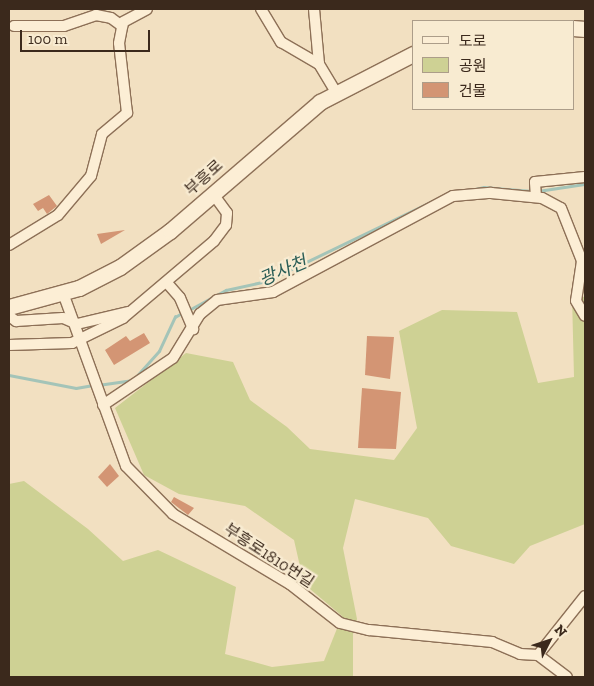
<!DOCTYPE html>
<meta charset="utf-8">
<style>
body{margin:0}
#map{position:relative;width:594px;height:686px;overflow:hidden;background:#f2e0c1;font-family:"Zilla Slab","Noto Sans KR",serif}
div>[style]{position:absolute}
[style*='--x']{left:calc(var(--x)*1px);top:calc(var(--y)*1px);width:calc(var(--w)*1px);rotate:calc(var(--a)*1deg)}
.green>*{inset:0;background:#ced194}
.stream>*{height:2.5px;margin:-1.25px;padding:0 1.25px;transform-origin:1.25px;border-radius:1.25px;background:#a4c4b8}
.building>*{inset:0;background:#d39574}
.roads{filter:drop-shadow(1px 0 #8d7057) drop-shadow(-1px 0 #8d7057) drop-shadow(0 1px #8d7057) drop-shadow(0 -1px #8d7057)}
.street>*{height:10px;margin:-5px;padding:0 5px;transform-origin:5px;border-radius:5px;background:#fceed5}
.secondary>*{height:15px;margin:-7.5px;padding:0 7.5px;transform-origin:7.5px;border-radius:7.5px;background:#fceed5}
span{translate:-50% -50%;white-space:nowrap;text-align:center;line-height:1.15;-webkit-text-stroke:4.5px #f8ebd1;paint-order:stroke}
.street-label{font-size:16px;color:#3b291c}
.water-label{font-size:18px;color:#2a5d56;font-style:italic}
.frame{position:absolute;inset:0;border:10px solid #3b291c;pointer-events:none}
.legend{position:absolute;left:412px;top:20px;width:162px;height:90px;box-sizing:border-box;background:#f8ebd1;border:1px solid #ac9d89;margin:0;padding:6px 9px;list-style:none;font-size:15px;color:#3b291c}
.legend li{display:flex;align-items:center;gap:10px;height:25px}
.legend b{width:25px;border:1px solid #ac9d89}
.north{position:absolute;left:524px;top:616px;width:50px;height:50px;-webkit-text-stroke:4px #f8ebd1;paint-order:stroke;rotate:49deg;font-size:14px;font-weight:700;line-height:20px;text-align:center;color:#3b291c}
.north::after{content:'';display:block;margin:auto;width:18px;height:22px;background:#3b291c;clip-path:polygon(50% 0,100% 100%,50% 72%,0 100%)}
.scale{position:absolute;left:20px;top:30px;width:130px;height:22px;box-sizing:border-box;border:2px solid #3b291c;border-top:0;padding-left:6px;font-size:15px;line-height:18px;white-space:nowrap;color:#3b291c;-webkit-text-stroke:4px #f8ebd1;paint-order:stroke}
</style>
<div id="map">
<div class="green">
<div style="clip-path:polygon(572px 296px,585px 297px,585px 524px,530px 546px,514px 564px,451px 546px,428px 518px,355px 499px,343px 548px,357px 619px,353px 634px,353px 677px,9px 677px,9px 484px,24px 481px,88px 529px,123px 561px,158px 550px,236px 587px,225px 654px,272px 667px,324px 661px,342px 616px,304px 584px,294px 540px,245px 506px,179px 494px,144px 475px,115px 408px,186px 353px,233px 362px,250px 400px,287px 427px,310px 449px,394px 460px,417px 428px,399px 331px,442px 310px,517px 312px,538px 383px,574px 377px)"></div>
</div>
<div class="stream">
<div style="--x:471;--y:190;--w:13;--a:-13"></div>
<div style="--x:484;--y:187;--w:48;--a:4.8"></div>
<div style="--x:538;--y:191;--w:48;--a:-8.5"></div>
<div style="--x:187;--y:311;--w:44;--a:-28.3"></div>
<div style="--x:226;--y:290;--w:42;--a:-12.4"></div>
<div style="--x:267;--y:281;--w:193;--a:-25.8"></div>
<div style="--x:9;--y:375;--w:68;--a:11"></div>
<div style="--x:76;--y:388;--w:17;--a:-10"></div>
<div style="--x:98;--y:385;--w:35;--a:-8"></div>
<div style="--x:133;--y:380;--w:39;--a:-48"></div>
<div style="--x:159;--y:351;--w:38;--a:-65"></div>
<div style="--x:175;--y:317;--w:8;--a:-30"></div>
</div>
<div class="building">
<div style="clip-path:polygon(49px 195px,57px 206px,47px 214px,43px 208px,38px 211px,33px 204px)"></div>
<div style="clip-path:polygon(125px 230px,101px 244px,97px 234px)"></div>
<div style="clip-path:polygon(144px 333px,150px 343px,114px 365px,105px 350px,126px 336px,130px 341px)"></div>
<div style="clip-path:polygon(367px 336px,394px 337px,390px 379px,365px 375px)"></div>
<div style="clip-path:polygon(362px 388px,401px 392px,396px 449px,358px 448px)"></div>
<div style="clip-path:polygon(110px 464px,119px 476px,107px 487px,98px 477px)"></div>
<div style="clip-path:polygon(174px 497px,194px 508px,188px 515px,171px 502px)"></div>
</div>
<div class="roads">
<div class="street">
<div style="--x:261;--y:9;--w:39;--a:59"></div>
<div style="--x:281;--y:42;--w:44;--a:30.1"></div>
<div style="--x:314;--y:9;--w:55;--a:84.8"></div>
<div style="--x:319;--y:64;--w:33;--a:59"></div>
<div style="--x:14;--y:26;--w:50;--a:0"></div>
<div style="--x:64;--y:26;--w:34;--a:-19"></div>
<div style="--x:96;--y:15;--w:15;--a:11"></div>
<div style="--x:111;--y:18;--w:14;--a:36"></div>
<div style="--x:536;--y:197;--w:15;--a:-94"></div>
<div style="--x:535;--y:182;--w:50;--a:-5.7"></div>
<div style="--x:9;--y:245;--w:57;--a:-31.5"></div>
<div style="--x:58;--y:215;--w:51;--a:-49.8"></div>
<div style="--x:91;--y:176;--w:43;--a:-75.3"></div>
<div style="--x:102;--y:134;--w:33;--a:-40"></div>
<div style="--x:127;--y:113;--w:70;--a:-96.5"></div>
<div style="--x:119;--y:43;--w:21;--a:-79"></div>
<div style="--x:123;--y:22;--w:27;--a:-28"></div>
<div style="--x:168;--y:284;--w:18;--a:49"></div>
<div style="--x:180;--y:298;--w:34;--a:67"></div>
<div style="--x:63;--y:293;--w:184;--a:70"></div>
<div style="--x:126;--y:466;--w:67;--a:45.6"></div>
<div style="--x:173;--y:514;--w:136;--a:30.9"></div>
<div style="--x:290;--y:584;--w:63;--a:38"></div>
<div style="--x:340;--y:623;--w:30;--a:14"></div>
<div style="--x:369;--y:630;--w:124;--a:5.6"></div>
<div style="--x:492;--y:642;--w:30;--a:23"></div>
<div style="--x:520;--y:654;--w:18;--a:3"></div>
<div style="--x:538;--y:655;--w:36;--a:37"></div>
<div style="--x:9;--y:316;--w:9;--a:36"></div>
<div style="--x:16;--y:321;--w:47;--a:-3.7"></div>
<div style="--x:63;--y:318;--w:15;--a:23"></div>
<div style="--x:77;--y:324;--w:52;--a:-13.2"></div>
<div style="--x:9;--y:345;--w:63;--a:-1.8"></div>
<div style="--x:72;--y:343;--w:57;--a:-26.1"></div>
<div style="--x:123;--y:318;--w:119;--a:-40.2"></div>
<div style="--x:214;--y:241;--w:20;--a:-53"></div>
<div style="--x:226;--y:225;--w:12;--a:-85"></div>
<div style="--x:227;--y:213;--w:24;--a:-126"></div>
<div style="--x:103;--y:405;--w:84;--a:-33.9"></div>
<div style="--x:173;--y:358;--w:52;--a:-58.5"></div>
<div style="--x:200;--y:314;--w:22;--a:-39"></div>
<div style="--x:217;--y:300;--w:57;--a:-8.1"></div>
<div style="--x:273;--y:292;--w:204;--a:-28.1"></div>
<div style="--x:453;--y:196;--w:38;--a:-5"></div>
<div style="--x:491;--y:193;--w:51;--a:5.6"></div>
<div style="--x:542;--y:198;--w:21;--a:28"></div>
<div style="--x:561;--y:208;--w:57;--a:68.4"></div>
<div style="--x:582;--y:261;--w:40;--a:98.5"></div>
<div style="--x:576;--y:301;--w:17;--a:59"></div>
<div style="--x:538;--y:655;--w:75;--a:-51.5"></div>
</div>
<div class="secondary">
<div style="--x:573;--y:28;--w:12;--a:5"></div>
<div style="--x:9;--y:307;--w:73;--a:-15.2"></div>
<div style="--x:79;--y:288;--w:46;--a:-27.1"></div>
<div style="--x:120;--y:267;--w:62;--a:-35.8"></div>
<div style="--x:170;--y:231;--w:198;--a:-40.7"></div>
<div style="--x:320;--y:102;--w:105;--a:-27.3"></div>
</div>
</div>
<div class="street-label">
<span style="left:204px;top:178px;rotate:-42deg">부흥로</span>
<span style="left:269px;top:556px;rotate:33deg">부흥로1810번길</span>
</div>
<div class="water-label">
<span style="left:283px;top:271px;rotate:-23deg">광사천</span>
</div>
<div class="frame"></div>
<ul class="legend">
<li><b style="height:6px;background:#fceed5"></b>도로</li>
<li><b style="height:14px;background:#ced194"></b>공원</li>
<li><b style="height:14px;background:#d39574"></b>건물</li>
</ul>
<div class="north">N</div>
<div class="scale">100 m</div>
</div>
